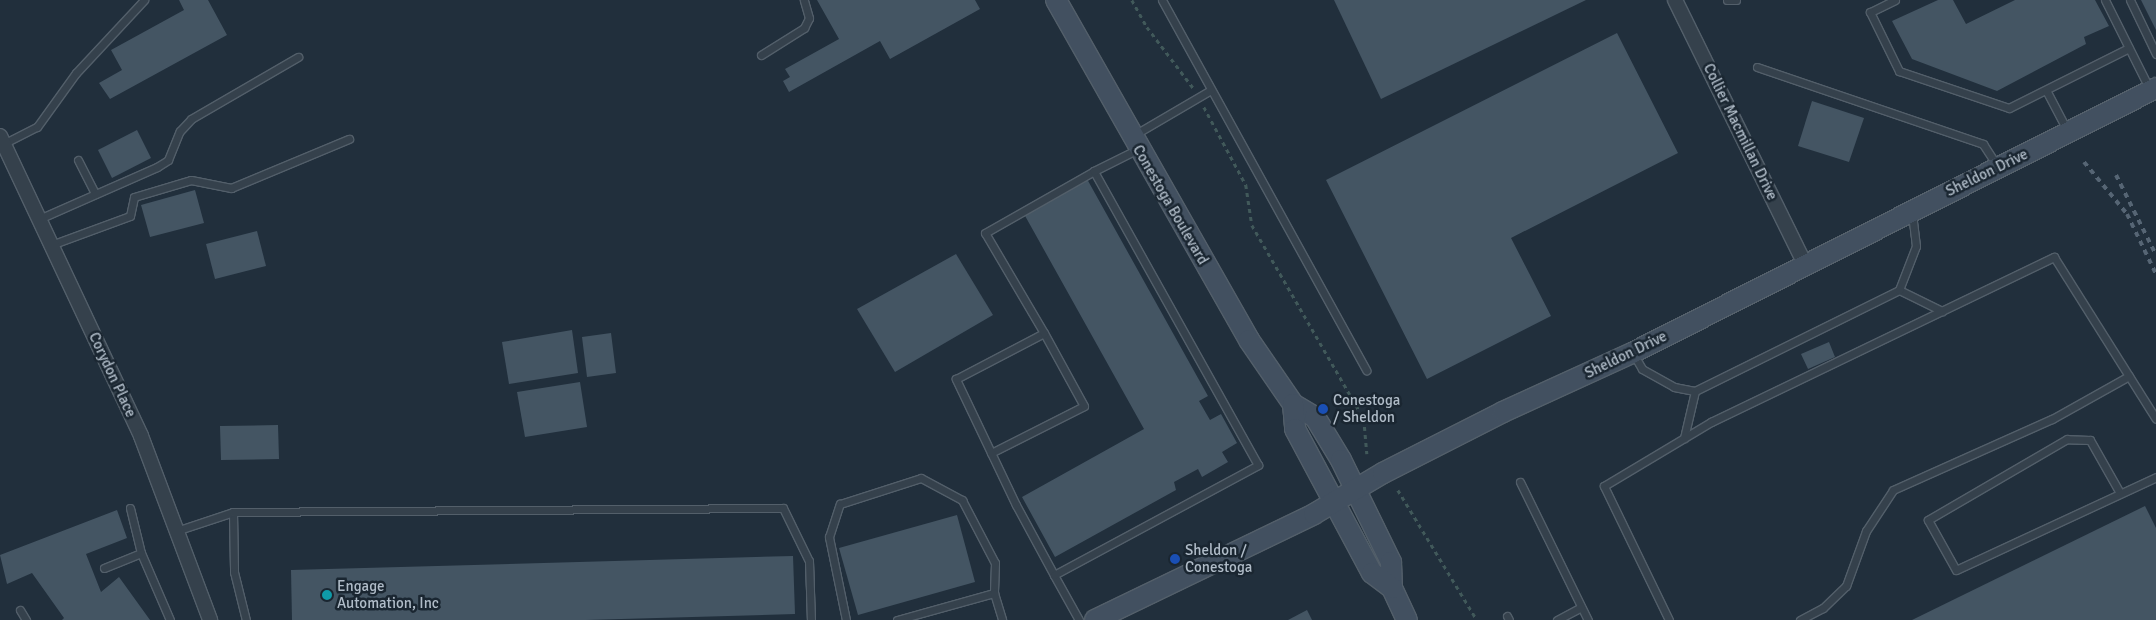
<!DOCTYPE html>
<style>
body{margin:0}
#map{position:relative;width:2156px;height:620px;overflow:hidden;background:#212f3c;font-family:Signika,sans-serif}
div>[style]{position:absolute}
[style*='--x']{left:calc(var(--x)*1px);top:calc(var(--y)*1px);width:calc(var(--w)*1px);rotate:calc(var(--a)*1deg)}
.building>*{inset:0;background:#445563}
.path>*{height:2.5px;margin-top:-1.25px;transform-origin:0;background:repeating-linear-gradient(90deg,#41595a 0 4px,transparent 0 8px)}
.roads{filter:drop-shadow(1px 0 #535f6a) drop-shadow(-1px 0 #535f6a) drop-shadow(0 1px #535f6a) drop-shadow(0 -1px #535f6a)}
.lane>*{height:7px;margin:-3.5px;padding:0 3.5px;transform-origin:3.5px;border-radius:3.5px;background:#35414c}
.street>*{height:14px;margin:-7px;padding:0 7px;transform-origin:7px;border-radius:7px;background:#35414c}
.secondary>*{height:20px;margin:-10px;padding:0 10px;transform-origin:10px;border-radius:10px;background:#425060}
.rail>*{height:4px;margin-top:-2px;transform-origin:0;background:repeating-linear-gradient(90deg,#566574 0 5px,transparent 0 10px)}
.dots>*{width:14px;height:14px;translate:-50% -50%;box-sizing:border-box;border:2px solid #1a2631;border-radius:50%}
span{translate:-50% -50%;white-space:nowrap;text-align:center;line-height:1.15;-webkit-text-stroke:5px #1a2631;paint-order:stroke}
.street-label{font-size:15px;color:#b0bcc8}
.poi-label{font-size:15px;color:#b0bcc8}
.left{translate:0 -50%;text-align:left}
</style>
<div id="map">
<div class="building">
<div style="clip-path:polygon(179px 0,208px 0,227px 35px,110px 99px,99px 83px,122px 70px,111px 50px,184px 10px)"></div>
<div style="clip-path:polygon(817px 0,975px 0,980px 9px,890px 59px,880px 41px,789px 92px,783px 81px,790px 77px,785px 69px,839px 39px)"></div>
<div style="clip-path:polygon(1334px 0,1586px 0,1381px 99px)"></div>
<div style="clip-path:polygon(1938px 0,1953px 0,1966px 24px,2015px 0,2095px 0,2109px 26px,2084px 37px,2086px 44px,1997px 91px,1912px 59px,1892px 21px)"></div>
<div style="clip-path:polygon(2141px 0,2156px 0,2156px 30px)"></div>
<div style="clip-path:polygon(1617px 33px,1678px 153px,1511px 238px,1551px 316px,1427px 379px,1326px 180px)"></div>
<div style="clip-path:polygon(1812px 101px,1864px 118px,1849px 162px,1798px 146px)"></div>
<div style="clip-path:polygon(137px 130px,151px 158px,112px 178px,98px 150px)"></div>
<div style="clip-path:polygon(1087px 179px,1208px 396px,1199px 401px,1210px 420px,1221px 414px,1237px 443px,1222px 452px,1228px 462px,1202px 477px,1198px 469px,1174px 482px,1176px 490px,1055px 557px,1022px 497px,1144px 429px,1024px 214px)"></div>
<div style="clip-path:polygon(195px 190px,204px 223px,150px 237px,141px 205px)"></div>
<div style="clip-path:polygon(257px 231px,266px 266px,215px 279px,206px 244px)"></div>
<div style="clip-path:polygon(956px 254px,993px 315px,895px 372px,857px 309px)"></div>
<div style="clip-path:polygon(572px 330px,578px 373px,509px 384px,502px 342px)"></div>
<div style="clip-path:polygon(611px 333px,616px 373px,587px 377px,582px 337px)"></div>
<div style="clip-path:polygon(1829px 342px,1835px 357px,1808px 369px,1801px 354px)"></div>
<div style="clip-path:polygon(580px 382px,587px 427px,525px 437px,517px 392px)"></div>
<div style="clip-path:polygon(278px 425px,279px 459px,221px 460px,220px 426px)"></div>
<div style="clip-path:polygon(2145px 506px,2156px 528px,2156px 620px,1912px 620px)"></div>
<div style="clip-path:polygon(117px 510px,127px 538px,86px 554px,101px 592px,119px 577px,150px 620px,62px 620px,64px 618px,32px 573px,7px 584px,0 555px)"></div>
<div style="clip-path:polygon(957px 515px,975px 582px,858px 615px,839px 548px)"></div>
<div style="clip-path:polygon(793px 556px,795px 614px,586px 620px,292px 620px,291px 570px)"></div>
<div style="clip-path:polygon(1307px 610px,1312px 620px,1288px 620px)"></div>
</div>
<div class="path">
<div style="--x:1132;--y:0;--w:31;--a:61"></div>
<div style="--x:1147;--y:27;--w:78;--a:52.8"></div>
<div style="--x:1204;--y:107;--w:89;--a:61.7"></div>
<div style="--x:1246;--y:185;--w:40;--a:81.5"></div>
<div style="--x:1252;--y:225;--w:224;--a:60"></div>
<div style="--x:1364;--y:419;--w:35;--a:85"></div>
<div style="--x:1398;--y:490;--w:152;--a:58.7"></div>
</div>
<div class="roads">
<div class="lane">
<div style="--x:1162;--y:0;--w:423;--a:61.1"></div>
<div style="--x:1727;--y:0;--w:9;--a:0"></div>
<div style="--x:1895;--y:0;--w:28;--a:154"></div>
<div style="--x:1870;--y:12;--w:66;--a:63.8"></div>
<div style="--x:1899;--y:71;--w:116;--a:18.6"></div>
<div style="--x:2009;--y:108;--w:134;--a:-26.6"></div>
<div style="--x:2105;--y:0;--w:98;--a:63.4"></div>
<div style="--x:2130;--y:0;--w:60;--a:64.3"></div>
<div style="--x:761;--y:55;--w:51;--a:-32.1"></div>
<div style="--x:804;--y:28;--w:11;--a:-63"></div>
<div style="--x:809;--y:18;--w:19;--a:-106"></div>
<div style="--x:1757;--y:67;--w:239;--a:18.8"></div>
<div style="--x:1983;--y:144;--w:27;--a:57"></div>
<div style="--x:2046;--y:90;--w:45;--a:62.3"></div>
<div style="--x:1134;--y:135;--w:89;--a:-30.3"></div>
<div style="--x:3;--y:144;--w:38;--a:-27"></div>
<div style="--x:37;--y:127;--w:67;--a:-54.2"></div>
<div style="--x:76;--y:73;--w:100;--a:-47"></div>
<div style="--x:78;--y:160;--w:38;--a:63"></div>
<div style="--x:39;--y:219;--w:129;--a:-23.8"></div>
<div style="--x:157;--y:167;--w:13;--a:-32"></div>
<div style="--x:168;--y:160;--w:31;--a:-68"></div>
<div style="--x:180;--y:131;--w:16;--a:-47"></div>
<div style="--x:191;--y:119;--w:124;--a:-30.1"></div>
<div style="--x:51;--y:245;--w:84;--a:-20.2"></div>
<div style="--x:130;--y:216;--w:19;--a:-78"></div>
<div style="--x:134;--y:197;--w:59;--a:-16.6"></div>
<div style="--x:191;--y:180;--w:41;--a:11.3"></div>
<div style="--x:231;--y:188;--w:128;--a:-22.6"></div>
<div style="--x:1899;--y:290;--w:48;--a:26"></div>
<div style="--x:1634;--y:355;--w:16;--a:60"></div>
<div style="--x:1642;--y:369;--w:37;--a:29"></div>
<div style="--x:1674;--y:387;--w:21;--a:11"></div>
<div style="--x:1695;--y:391;--w:228;--a:-26.3"></div>
<div style="--x:1899;--y:290;--w:47;--a:-68.9"></div>
<div style="--x:1916;--y:246;--w:33;--a:-97"></div>
<div style="--x:1684;--y:438;--w:48;--a:-76.8"></div>
<div style="--x:991;--y:453;--w:104;--a:-26.8"></div>
<div style="--x:1084;--y:406;--w:83;--a:-118.7"></div>
<div style="--x:1520;--y:482;--w:154;--a:63.8"></div>
<div style="--x:2120;--y:493;--w:61;--a:-119.5"></div>
<div style="--x:2090;--y:440;--w:23;--a:-178"></div>
<div style="--x:2067;--y:439;--w:161;--a:149.8"></div>
<div style="--x:1928;--y:520;--w:57;--a:60.8"></div>
<div style="--x:1956;--y:570;--w:221;--a:-24.9"></div>
<div style="--x:130;--y:508;--w:46;--a:76.3"></div>
<div style="--x:141;--y:553;--w:73;--a:66.6"></div>
<div style="--x:233;--y:512;--w:60;--a:89"></div>
<div style="--x:234;--y:572;--w:49;--a:76"></div>
<div style="--x:176;--y:531;--w:60;--a:-18.4"></div>
<div style="--x:233;--y:512;--w:550;--a:-0.42"></div>
<div style="--x:783;--y:508;--w:59;--a:63.9"></div>
<div style="--x:809;--y:561;--w:59;--a:88.1"></div>
<div style="--x:104;--y:568;--w:40;--a:-22"></div>
<div style="--x:1054;--y:575;--w:80;--a:-118.5"></div>
<div style="--x:1016;--y:505;--w:140;--a:-115.5"></div>
<div style="--x:956;--y:379;--w:99;--a:-27.6"></div>
<div style="--x:1044;--y:333;--w:116;--a:-120.5"></div>
<div style="--x:985;--y:233;--w:125;--a:-29.6"></div>
<div style="--x:20;--y:610;--w:12;--a:59"></div>
<div style="--x:1507;--y:616;--w:4;--a:63"></div>
<div style="--x:846;--y:620;--w:85;--a:-101.6"></div>
<div style="--x:829;--y:537;--w:35;--a:-72"></div>
<div style="--x:840;--y:504;--w:85;--a:-17.8"></div>
<div style="--x:921;--y:478;--w:47;--a:28.2"></div>
<div style="--x:962;--y:500;--w:71;--a:62.4"></div>
<div style="--x:995;--y:563;--w:30;--a:92"></div>
<div style="--x:897;--y:620;--w:101;--a:-15.6"></div>
<div style="--x:994;--y:593;--w:28;--a:73"></div>
<div style="--x:1079;--y:620;--w:51;--a:-119.1"></div>
<div style="--x:1054;--y:575;--w:232;--a:-28.3"></div>
<div style="--x:1258;--y:465;--w:337;--a:-119.2"></div>
<div style="--x:1094;--y:171;--w:49;--a:-26.6"></div>
<div style="--x:1557;--y:620;--w:27;--a:-28"></div>
<div style="--x:1669;--y:620;--w:149;--a:-115.9"></div>
<div style="--x:1604;--y:486;--w:125;--a:-30.9"></div>
<div style="--x:1711;--y:422;--w:381;--a:-25.7"></div>
<div style="--x:2054;--y:257;--w:191;--a:57.8"></div>
<div style="--x:1800;--y:620;--w:26;--a:-28"></div>
<div style="--x:1823;--y:608;--w:32;--a:-44"></div>
<div style="--x:1846;--y:586;--w:59;--a:-70"></div>
<div style="--x:1866;--y:531;--w:49;--a:-56.6"></div>
<div style="--x:1893;--y:490;--w:174;--a:-24.1"></div>
<div style="--x:2052;--y:419;--w:88;--a:-29.2"></div>
</div>
<div class="street">
<div style="--x:1675;--y:0;--w:294;--a:63.8"></div>
<div style="--x:0;--y:136;--w:331;--a:64.8"></div>
<div style="--x:141;--y:436;--w:197;--a:69.4"></div>
</div>
<div class="secondary">
<div style="--x:1056;--y:0;--w:391;--a:60.4"></div>
<div style="--x:1249;--y:340;--w:78;--a:55.5"></div>
<div style="--x:1293;--y:404;--w:26;--a:31"></div>
<div style="--x:1315;--y:417;--w:50;--a:58.8"></div>
<div style="--x:1341;--y:460;--w:114;--a:63.9"></div>
<div style="--x:1391;--y:562;--w:26;--a:88"></div>
<div style="--x:1392;--y:588;--w:35;--a:65"></div>
<div style="--x:1293;--y:404;--w:25;--a:85"></div>
<div style="--x:1295;--y:429;--w:163;--a:61.9"></div>
<div style="--x:1372;--y:573;--w:25;--a:37"></div>
<div style="--x:1095;--y:620;--w:243;--a:-25.8"></div>
<div style="--x:1314;--y:514;--w:80;--a:-30.7"></div>
<div style="--x:1383;--y:473;--w:135;--a:-26.9"></div>
<div style="--x:1503;--y:412;--w:142;--a:-24.6"></div>
<div style="--x:1632;--y:353;--w:587;--a:-26.83"></div>
</div>
</div>
<div class="rail">
<div style="--x:2084;--y:162;--w:67;--a:50.4"></div>
<div style="--x:2127;--y:214;--w:67;--a:64.2"></div>
<div style="--x:2116;--y:175;--w:89;--a:63.4"></div>
</div>
<div class="dots">
<div style="left:1323px;top:409px;background:#1a4fb4"></div>
<div style="left:1175px;top:559px;background:#1a4fb4"></div>
<div style="left:327px;top:595px;background:#0f9aa8"></div>
</div>
<div class="street-label">
<span style="left:1740px;top:132px;rotate:64deg">Collier Macmillan Drive</span>
<span style="left:1987px;top:173px;rotate:-26deg">Sheldon Drive</span>
<span style="left:1170px;top:205px;rotate:60deg">Conestoga Boulevard</span>
<span style="left:1626px;top:355px;rotate:-26deg">Sheldon Drive</span>
<span style="left:112px;top:375px;rotate:65deg">Corydon Place</span>
</div>
<div class="poi-label">
<span class="left" style="left:1333px;top:409px">Conestoga<br>/ Sheldon</span>
<span class="left" style="left:1185px;top:559px">Sheldon /<br>Conestoga</span>
<span class="left" style="left:337px;top:595px">Engage<br>Automation, Inc</span>
</div>
</div>
